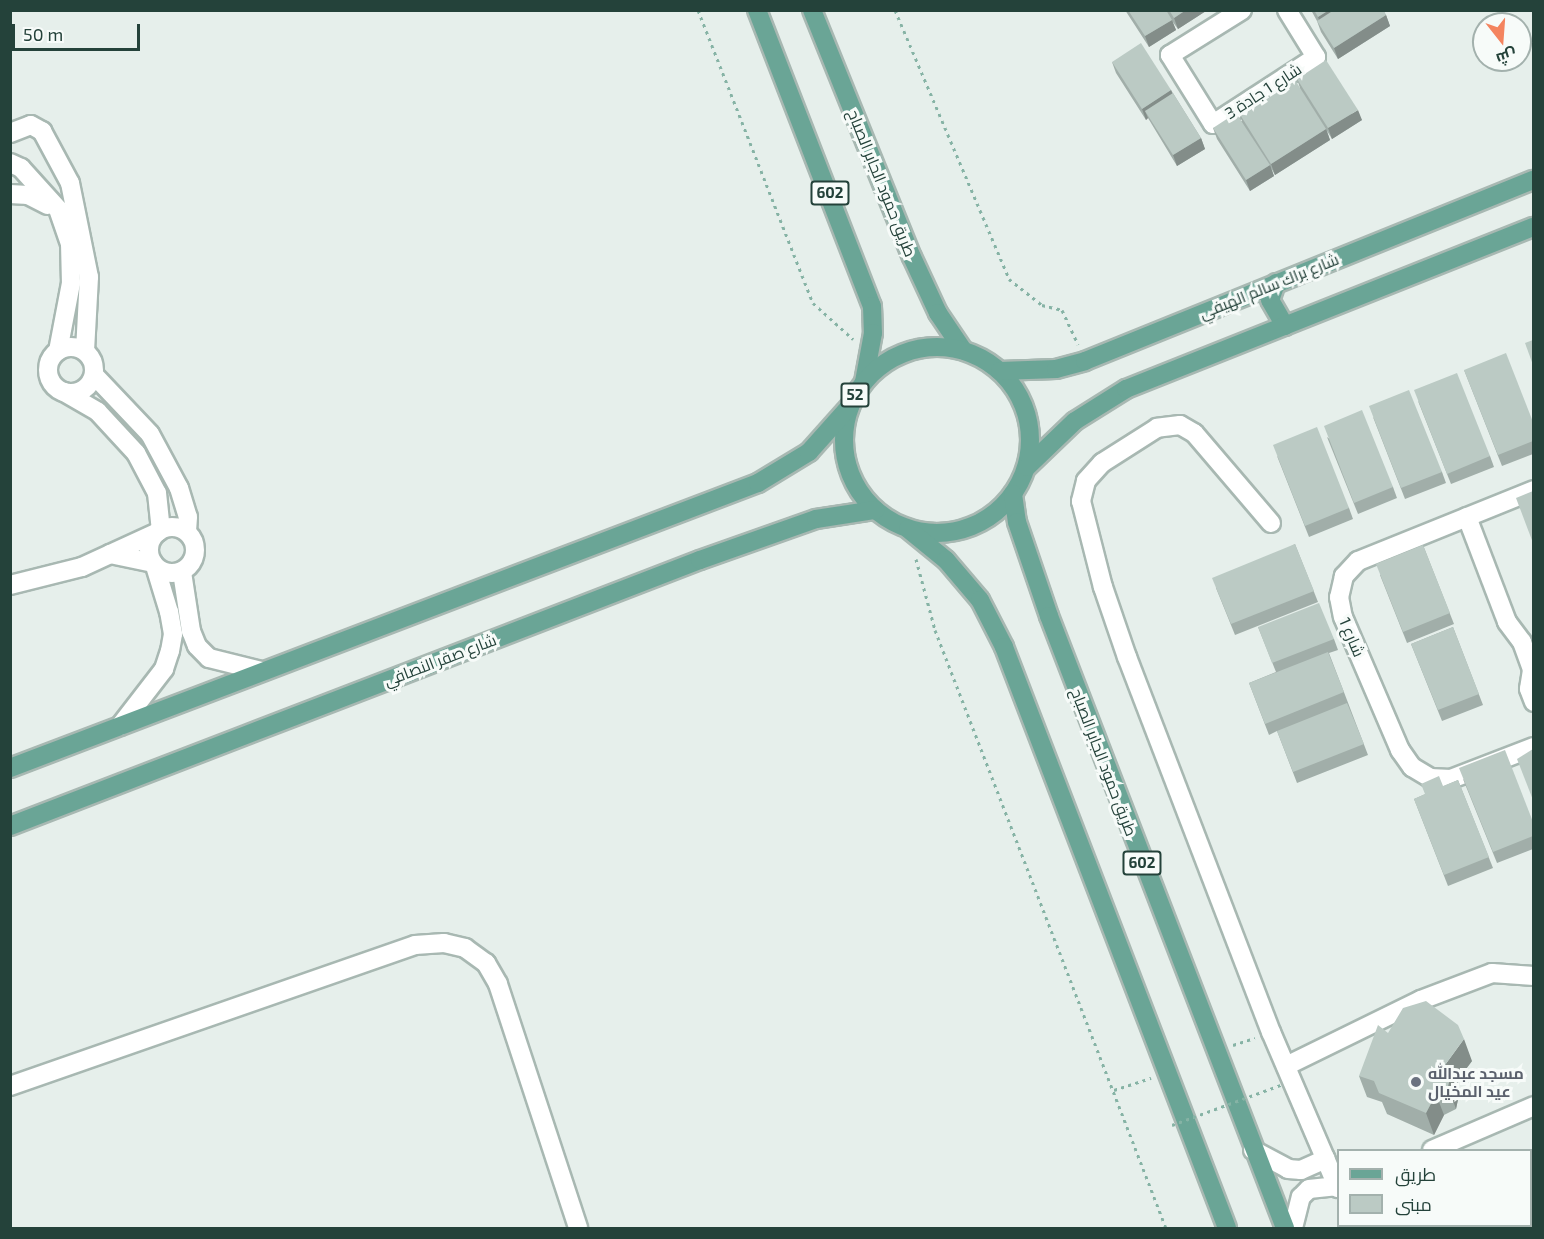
<!DOCTYPE html>
<meta charset="utf-8">
<style>
body{margin:0}
#map{position:relative;width:1544px;height:1239px;overflow:hidden;background:#e6efeb;font-family:"Exo 2",Cairo,sans-serif}
div>[style]{position:absolute}
[style*='--x']{left:calc(var(--x)*1px);top:calc(var(--y)*1px);width:calc(var(--w)*1px);rotate:calc(var(--a)*1deg)}
.path>*{height:3px;margin-top:-1.5px;transform-origin:0;background:repeating-linear-gradient(90deg,#86b3a5 0 3px,transparent 0 7.5px)}
.roads{filter:drop-shadow(2px 0 #a8b8b2) drop-shadow(-2px 0 #a8b8b2) drop-shadow(0 2px #a8b8b2) drop-shadow(0 -2px #a8b8b2)}
.minor>*{height:18px;margin:-9px;padding:0 9px;transform-origin:9px;border-radius:9px;background:#fff}
.minor>.ring{margin:-9px;padding:0;box-sizing:content-box;background:none;border:18px solid #fff;border-radius:50%}
.major>*{height:18px;margin:-9px;padding:0 9px;transform-origin:9px;border-radius:9px;background:#6aa596}
.major>.ring{margin:-9px;padding:0;box-sizing:content-box;background:none;border:18px solid #6aa596;border-radius:50%}
.path-bridge>*{height:3px;margin-top:-1.5px;transform-origin:0;background:repeating-linear-gradient(90deg,#86b3a5 0 3px,transparent 0 7.5px)}
.wall>*{inset:0;background:#a1aea9}
.shaded-wall>*{inset:0;background:#838d89}
.building>*{inset:0;background:#bbcac4}
.dots>*{width:16px;height:16px;translate:-50% -50%;box-sizing:border-box;border:3px solid #f7fbf9;border-radius:50%}
span{translate:-50% -50%;white-space:nowrap;text-align:center;line-height:1.15;-webkit-text-stroke:6px #f7fbf9;paint-order:stroke}
.shield-label span{padding:2px 4px;background:#f7fbf9;border:2px solid;border-radius:4px;-webkit-text-stroke-width:0}
.shield-label{font-size:15px;color:#24423a;font-weight:700}
.street-label{font-size:16px;color:#24423a}
.worship-label{font-size:16px;color:#5b616d;font-weight:700}
.left{translate:0 -50%;text-align:left}
.frame{position:absolute;inset:0;border:12px solid #24423a;pointer-events:none}
.legend{position:absolute;left:1337px;top:1149px;width:195px;height:78px;box-sizing:border-box;background:#f7fbf9;border:2px solid #a3b1ad;margin:0;padding:8px 10px;list-style:none;font-size:18px;color:#24423a}
.legend li{display:flex;align-items:center;gap:12px;height:30px}
.legend b{width:30px;border:2px solid #a3b1ad}
.north{position:absolute;left:1472px;top:12px;width:60px;height:60px;box-sizing:border-box;background:#f7fbf9;border:2px solid #a3b1ad;border-radius:50%;rotate:163deg;font-size:16px;font-weight:700;line-height:24px;text-align:center;color:#24423a}
.north::after{content:'';display:block;margin:auto;width:21px;height:27px;background:#f4845f;clip-path:polygon(50% 0,100% 100%,50% 72%,0 100%)}
.scale{position:absolute;left:12px;top:24px;width:128px;height:27px;box-sizing:border-box;border:3px solid #24423a;border-top:0;padding-left:8px;font-size:18px;line-height:21px;white-space:nowrap;color:#24423a;-webkit-text-stroke:4px #f7fbf9;paint-order:stroke}
</style>
<div id="map">
<div class="path">
<div style="--x:698;--y:10;--w:315;--a:68.6"></div>
<div style="--x:813;--y:303;--w:54;--a:42"></div>
<div style="--x:895;--y:10;--w:292;--a:67"></div>
<div style="--x:1009;--y:279;--w:42;--a:38.2"></div>
<div style="--x:1042;--y:305;--w:21;--a:14"></div>
<div style="--x:1062;--y:310;--w:38;--a:65"></div>
<div style="--x:916;--y:559;--w:73;--a:75"></div>
<div style="--x:935;--y:630;--w:641;--a:68.88"></div>
<div style="--x:1233;--y:1045;--w:23;--a:-18"></div>
<div style="--x:1114;--y:1090;--w:39;--a:-18"></div>
</div>
<div class="roads">
<div class="minor">
<div style="--x:1242;--y:10;--w:85;--a:148"></div>
<div style="--x:1170;--y:55;--w:81;--a:58.1"></div>
<div style="--x:1213;--y:124;--w:123;--a:-33"></div>
<div style="--x:1316;--y:57;--w:55;--a:-121.7"></div>
<div style="--x:10;--y:133;--w:22;--a:-21"></div>
<div style="--x:31;--y:125;--w:13;--a:29"></div>
<div style="--x:42;--y:131;--w:59;--a:61.7"></div>
<div style="--x:70;--y:183;--w:96;--a:78.6"></div>
<div style="--x:89;--y:277;--w:74;--a:93.1"></div>
<div style="--x:10;--y:163;--w:12;--a:24"></div>
<div style="--x:21;--y:168;--w:55;--a:47.9"></div>
<div style="--x:58;--y:209;--w:36;--a:71"></div>
<div style="--x:70;--y:243;--w:40;--a:88.6"></div>
<div style="--x:71;--y:283;--w:69;--a:100.8"></div>
<div style="--x:10;--y:194;--w:18;--a:3"></div>
<div style="--x:28;--y:195;--w:22;--a:27"></div>
<div class="ring" style="left:48px;top:347px;width:28px;height:28px"></div>
<div style="--x:94;--y:375;--w:81;--a:46.5"></div>
<div style="--x:150;--y:434;--w:61;--a:61.8"></div>
<div style="--x:179;--y:488;--w:30;--a:73"></div>
<div style="--x:188;--y:517;--w:14;--a:94"></div>
<div style="--x:64;--y:392;--w:39;--a:30"></div>
<div style="--x:98;--y:412;--w:56;--a:47.2"></div>
<div style="--x:136;--y:453;--w:45;--a:62.3"></div>
<div style="--x:157;--y:493;--w:36;--a:84"></div>
<div style="--x:1534;--y:490;--w:190;--a:158"></div>
<div style="--x:1358;--y:561;--w:21;--a:133"></div>
<div style="--x:1344;--y:576;--w:22;--a:103"></div>
<div style="--x:1339;--y:597;--w:20;--a:79"></div>
<div style="--x:1343;--y:617;--w:145;--a:66.8"></div>
<div style="--x:1400;--y:750;--w:21;--a:55"></div>
<div style="--x:1412;--y:767;--w:21;--a:31"></div>
<div style="--x:1430;--y:778;--w:21;--a:3"></div>
<div style="--x:1451;--y:779;--w:89;--a:-21.1"></div>
<div style="--x:1467;--y:517;--w:112;--a:69.1"></div>
<div style="--x:1507;--y:622;--w:25;--a:53"></div>
<div style="--x:1522;--y:642;--w:30;--a:70"></div>
<div style="--x:1532;--y:670;--w:19;--a:99"></div>
<div style="--x:1529;--y:689;--w:14;--a:69"></div>
<div style="--x:1271;--y:523;--w:118;--a:-130.5"></div>
<div style="--x:1194;--y:433;--w:16;--a:-150"></div>
<div style="--x:1180;--y:425;--w:23;--a:173"></div>
<div style="--x:1157;--y:428;--w:65;--a:147.5"></div>
<div style="--x:1102;--y:463;--w:24;--a:132"></div>
<div style="--x:1086;--y:481;--w:21;--a:104"></div>
<div style="--x:1081;--y:501;--w:89;--a:75.7"></div>
<div style="--x:1103;--y:587;--w:74;--a:71.1"></div>
<div style="--x:1127;--y:657;--w:402;--a:69"></div>
<div style="--x:1271;--y:1032;--w:170;--a:66.8"></div>
<div class="ring" style="left:149px;top:527px;width:28px;height:28px"></div>
<div style="--x:110;--y:554;--w:44;--a:11.8"></div>
<div style="--x:182;--y:572;--w:60;--a:81.3"></div>
<div style="--x:191;--y:631;--w:16;--a:68"></div>
<div style="--x:197;--y:646;--w:17;--a:45"></div>
<div style="--x:209;--y:658;--w:54;--a:14"></div>
<div style="--x:10;--y:585;--w:74;--a:-14"></div>
<div style="--x:82;--y:567;--w:84;--a:-24.7"></div>
<div style="--x:120;--y:726;--w:72;--a:-52.3"></div>
<div style="--x:164;--y:669;--w:19;--a:-72"></div>
<div style="--x:170;--y:651;--w:17;--a:-80"></div>
<div style="--x:173;--y:634;--w:22;--a:-100"></div>
<div style="--x:169;--y:612;--w:48;--a:-106.9"></div>
<div style="--x:1286;--y:1066;--w:150;--a:-26.1"></div>
<div style="--x:1421;--y:1000;--w:76;--a:-20.8"></div>
<div style="--x:1492;--y:973;--w:42;--a:4.1"></div>
<div style="--x:10;--y:1086;--w:429;--a:-19.2"></div>
<div style="--x:415;--y:945;--w:29;--a:-4"></div>
<div style="--x:444;--y:943;--w:22;--a:13"></div>
<div style="--x:465;--y:948;--w:26;--a:36"></div>
<div style="--x:486;--y:963;--w:24;--a:60"></div>
<div style="--x:498;--y:984;--w:257;--a:71.8"></div>
<div style="--x:1253;--y:1150;--w:40;--a:28"></div>
<div style="--x:1288;--y:1169;--w:13;--a:4"></div>
<div style="--x:1301;--y:1170;--w:27;--a:-24"></div>
<div style="--x:1432;--y:1150;--w:111;--a:-23.3"></div>
<div style="--x:1352;--y:1226;--w:2;--a:63"></div>
<div style="--x:1293;--y:1228;--w:32;--a:-76"></div>
<div style="--x:1301;--y:1197;--w:11;--a:-45"></div>
<div style="--x:1309;--y:1189;--w:29;--a:-6"></div>
</div>
<div class="major">
<div style="--x:757;--y:10;--w:318;--a:68.8"></div>
<div style="--x:872;--y:306;--w:27;--a:88"></div>
<div style="--x:873;--y:333;--w:50;--a:100.4"></div>
<div style="--x:812;--y:10;--w:266;--a:68"></div>
<div style="--x:912;--y:257;--w:62;--a:65.1"></div>
<div style="--x:938;--y:313;--w:45;--a:56"></div>
<div style="--x:1276;--y:283;--w:18;--a:109"></div>
<div style="--x:1270;--y:300;--w:30;--a:60"></div>
<div class="ring" style="left:844px;top:347px;width:168px;height:168px"></div>
<div style="--x:1000;--y:371;--w:56;--a:-2"></div>
<div style="--x:1056;--y:369;--w:30;--a:-15"></div>
<div style="--x:1085;--y:361;--w:484;--a:-22"></div>
<div style="--x:1027;--y:467;--w:66;--a:-43.8"></div>
<div style="--x:1075;--y:421;--w:60;--a:-32.1"></div>
<div style="--x:1126;--y:389;--w:439;--a:-21.7"></div>
<div style="--x:1013;--y:494;--w:28;--a:82"></div>
<div style="--x:1017;--y:522;--w:99;--a:71.2"></div>
<div style="--x:1049;--y:616;--w:656;--a:68.91"></div>
<div style="--x:908;--y:529;--w:49;--a:39.2"></div>
<div style="--x:946;--y:560;--w:52;--a:49.6"></div>
<div style="--x:980;--y:600;--w:53;--a:62.9"></div>
<div style="--x:1004;--y:647;--w:622;--a:69"></div>
<div style="--x:10;--y:768;--w:800;--a:-20.86"></div>
<div style="--x:758;--y:483;--w:60;--a:-31.3"></div>
<div style="--x:809;--y:452;--w:62;--a:-48.3"></div>
<div style="--x:10;--y:826;--w:739;--a:-21.08"></div>
<div style="--x:700;--y:560;--w:123;--a:-19.5"></div>
<div style="--x:816;--y:519;--w:60;--a:-8.7"></div>
</div>
</div>
<div class="path-bridge">
<div style="--x:1172;--y:1125;--w:116;--a:-20.2"></div>
</div>
<div class="wall">
<div style="clip-path:polygon(1125px 10px,1206px 10px,1206px 11px,1178px 29px,1172px 21px,1176px 30px,1149px 47px)"></div>
<div style="clip-path:polygon(1311px 10px,1383px 10px,1386px 15px,1390px 26px,1338px 59px,1321px 32px,1317px 21px)"></div>
<div style="clip-path:polygon(1112px 62px,1171px 90px,1201px 138px,1205px 149px,1177px 166px,1148px 118px,1146px 120px,1116px 73px)"></div>
<div style="clip-path:polygon(1297px 79px,1362px 120px,1332px 139px,1327px 131px,1330px 140px,1275px 175px,1271px 168px,1274px 176px,1250px 191px,1217px 139px,1213px 128px,1242px 121px,1239px 113px,1300px 88px)"></div>
<div style="clip-path:polygon(1464px 370px,1533px 422px,1533px 454px,1502px 466px)"></div>
<div style="clip-path:polygon(1418px 401px,1490px 456px,1494px 467px,1451px 484px)"></div>
<div style="clip-path:polygon(1373px 417px,1442px 472px,1446px 483px,1405px 499px)"></div>
<div style="clip-path:polygon(1327px 437px,1393px 487px,1397px 498px,1358px 514px)"></div>
<div style="clip-path:polygon(1277px 456px,1349px 508px,1353px 519px,1309px 537px)"></div>
<div style="clip-path:polygon(1295px 544px,1318px 602px,1235px 635px,1216px 588px)"></div>
<div style="clip-path:polygon(1423px 545px,1454px 624px,1407px 643px,1380px 575px)"></div>
<div style="clip-path:polygon(1258px 627px,1334px 639px,1338px 650px,1329px 653px,1368px 755px,1297px 783px,1277px 731px,1269px 735px,1249px 683px,1276px 672px)"></div>
<div style="clip-path:polygon(1453px 627px,1483px 705px,1442px 721px,1411px 644px)"></div>
<div style="clip-path:polygon(1463px 779px,1533px 822px,1533px 849px,1497px 863px)"></div>
<div style="clip-path:polygon(1458px 780px,1493px 868px,1448px 886px,1414px 799px)"></div>
<div style="clip-path:polygon(1472px 1061px,1457px 1081px,1460px 1090px,1456px 1109px,1444px 1115px,1434px 1135px,1387px 1114px,1382px 1102px,1367px 1097px,1359px 1076px)"></div>
</div>
<div class="shaded-wall">
<div style="clip-path:polygon(1186px 10px,1206px 10px,1206px 11px,1178px 29px,1174px 18px)"></div>
<div style="clip-path:polygon(1329px 10px,1350px 10px,1322px 28px,1318px 17px)"></div>
<div style="clip-path:polygon(1386px 15px,1390px 26px,1338px 59px,1334px 48px)"></div>
<div style="clip-path:polygon(1172px 20px,1176px 30px,1149px 47px,1145px 36px)"></div>
<div style="clip-path:polygon(1171px 90px,1175px 101px,1145px 111px,1148px 118px,1146px 120px,1142px 109px)"></div>
<div style="clip-path:polygon(1358px 110px,1362px 120px,1332px 139px,1328px 128px)"></div>
<div style="clip-path:polygon(1326px 129px,1330px 140px,1275px 175px,1271px 164px)"></div>
<div style="clip-path:polygon(1201px 138px,1205px 149px,1177px 166px,1173px 155px)"></div>
<div style="clip-path:polygon(1270px 165px,1274px 176px,1250px 191px,1246px 180px)"></div>
<div style="clip-path:polygon(1464px 1039px,1472px 1061px,1457px 1081px,1460px 1090px,1456px 1109px,1448px 1087px,1445px 1065px)"></div>
<div style="clip-path:polygon(1436px 1094px,1444px 1115px,1434px 1135px,1426px 1113px)"></div>
</div>
<div class="building">
<div style="clip-path:polygon(1128px 10px,1166px 10px,1172px 20px,1145px 36px)"></div>
<div style="clip-path:polygon(1169px 10px,1186px 10px,1174px 18px)"></div>
<div style="clip-path:polygon(1314px 10px,1329px 10px,1318px 17px)"></div>
<div style="clip-path:polygon(1334px 10px,1383px 10px,1386px 15px,1334px 48px,1317px 21px)"></div>
<div style="clip-path:polygon(1141px 43px,1171px 90px,1142px 109px,1112px 62px)"></div>
<div style="clip-path:polygon(1326px 60px,1358px 110px,1328px 128px,1297px 79px)"></div>
<div style="clip-path:polygon(1295px 80px,1326px 129px,1271px 164px,1239px 113px)"></div>
<div style="clip-path:polygon(1173px 93px,1201px 138px,1173px 155px,1145px 111px)"></div>
<div style="clip-path:polygon(1236px 113px,1270px 165px,1246px 180px,1213px 128px)"></div>
<div style="clip-path:polygon(1533px 340px,1533px 365px,1525px 343px)"></div>
<div style="clip-path:polygon(1506px 353px,1533px 422px,1533px 441px,1498px 455px,1464px 370px)"></div>
<div style="clip-path:polygon(1457px 373px,1490px 456px,1447px 474px,1414px 390px)"></div>
<div style="clip-path:polygon(1409px 390px,1442px 472px,1401px 488px,1369px 406px)"></div>
<div style="clip-path:polygon(1362px 410px,1393px 487px,1354px 503px,1324px 426px)"></div>
<div style="clip-path:polygon(1317px 427px,1349px 508px,1305px 526px,1273px 445px)"></div>
<div style="clip-path:polygon(1533px 491px,1533px 543px,1516px 498px)"></div>
<div style="clip-path:polygon(1295px 544px,1314px 591px,1231px 624px,1212px 578px)"></div>
<div style="clip-path:polygon(1423px 545px,1450px 613px,1403px 632px,1376px 564px)"></div>
<div style="clip-path:polygon(1319px 603px,1334px 639px,1272px 663px,1258px 627px)"></div>
<div style="clip-path:polygon(1453px 627px,1479px 694px,1438px 710px,1411px 644px)"></div>
<div style="clip-path:polygon(1328px 652px,1344px 692px,1265px 724px,1249px 683px)"></div>
<div style="clip-path:polygon(1347px 703px,1364px 744px,1293px 772px,1277px 731px)"></div>
<div style="clip-path:polygon(1533px 749px,1533px 800px,1517px 759px)"></div>
<div style="clip-path:polygon(1505px 750px,1533px 822px,1533px 836px,1493px 852px,1459px 768px)"></div>
<div style="clip-path:polygon(1439px 776px,1443px 786px,1458px 780px,1489px 857px,1444px 875px,1414px 799px,1425px 794px,1421px 784px)"></div>
<div style="clip-path:polygon(1426px 1001px,1458px 1025px,1464px 1039px,1445px 1065px,1452px 1069px,1448px 1087px,1436px 1094px,1426px 1113px,1379px 1093px,1374px 1081px,1359px 1076px,1378px 1025px,1388px 1033px,1403px 1008px)"></div>
</div>
<div class="dots">
<div style="left:1416px;top:1082px;background:#6b7280"></div>
</div>
<div class="shield-label">
<span style="left:830px;top:193px">602</span>
<span style="left:855px;top:395px">52</span>
<span style="left:1142px;top:863px">602</span>
</div>
<div class="street-label">
<span style="left:1263px;top:91px;rotate:-33deg">شارع 1 جادة 3</span>
<span style="left:882px;top:183px;rotate:68deg">طريق حمود الجابر الصباح</span>
<span style="left:1269px;top:286px;rotate:-22deg">شارع براك سالم الهيفي</span>
<span style="left:1352px;top:637px;rotate:67deg">شارع 1</span>
<span style="left:440px;top:660px;rotate:-21deg">شارع صقر النصافي</span>
<span style="left:1104px;top:762px;rotate:69deg">طريق حمود الجابر الصباح</span>
</div>
<div class="worship-label">
<span class="left" style="left:1428px;top:1082px">مسجد عبدالله<br>عيد المخيال</span>
</div>
<div class="frame"></div>
<ul class="legend">
<li><b style="height:8px;background:#6aa596"></b>طريق</li>
<li><b style="height:16px;background:#bbcac4"></b>مبنى</li>
</ul>
<div class="north">ش</div>
<div class="scale">50 m</div>
</div>
